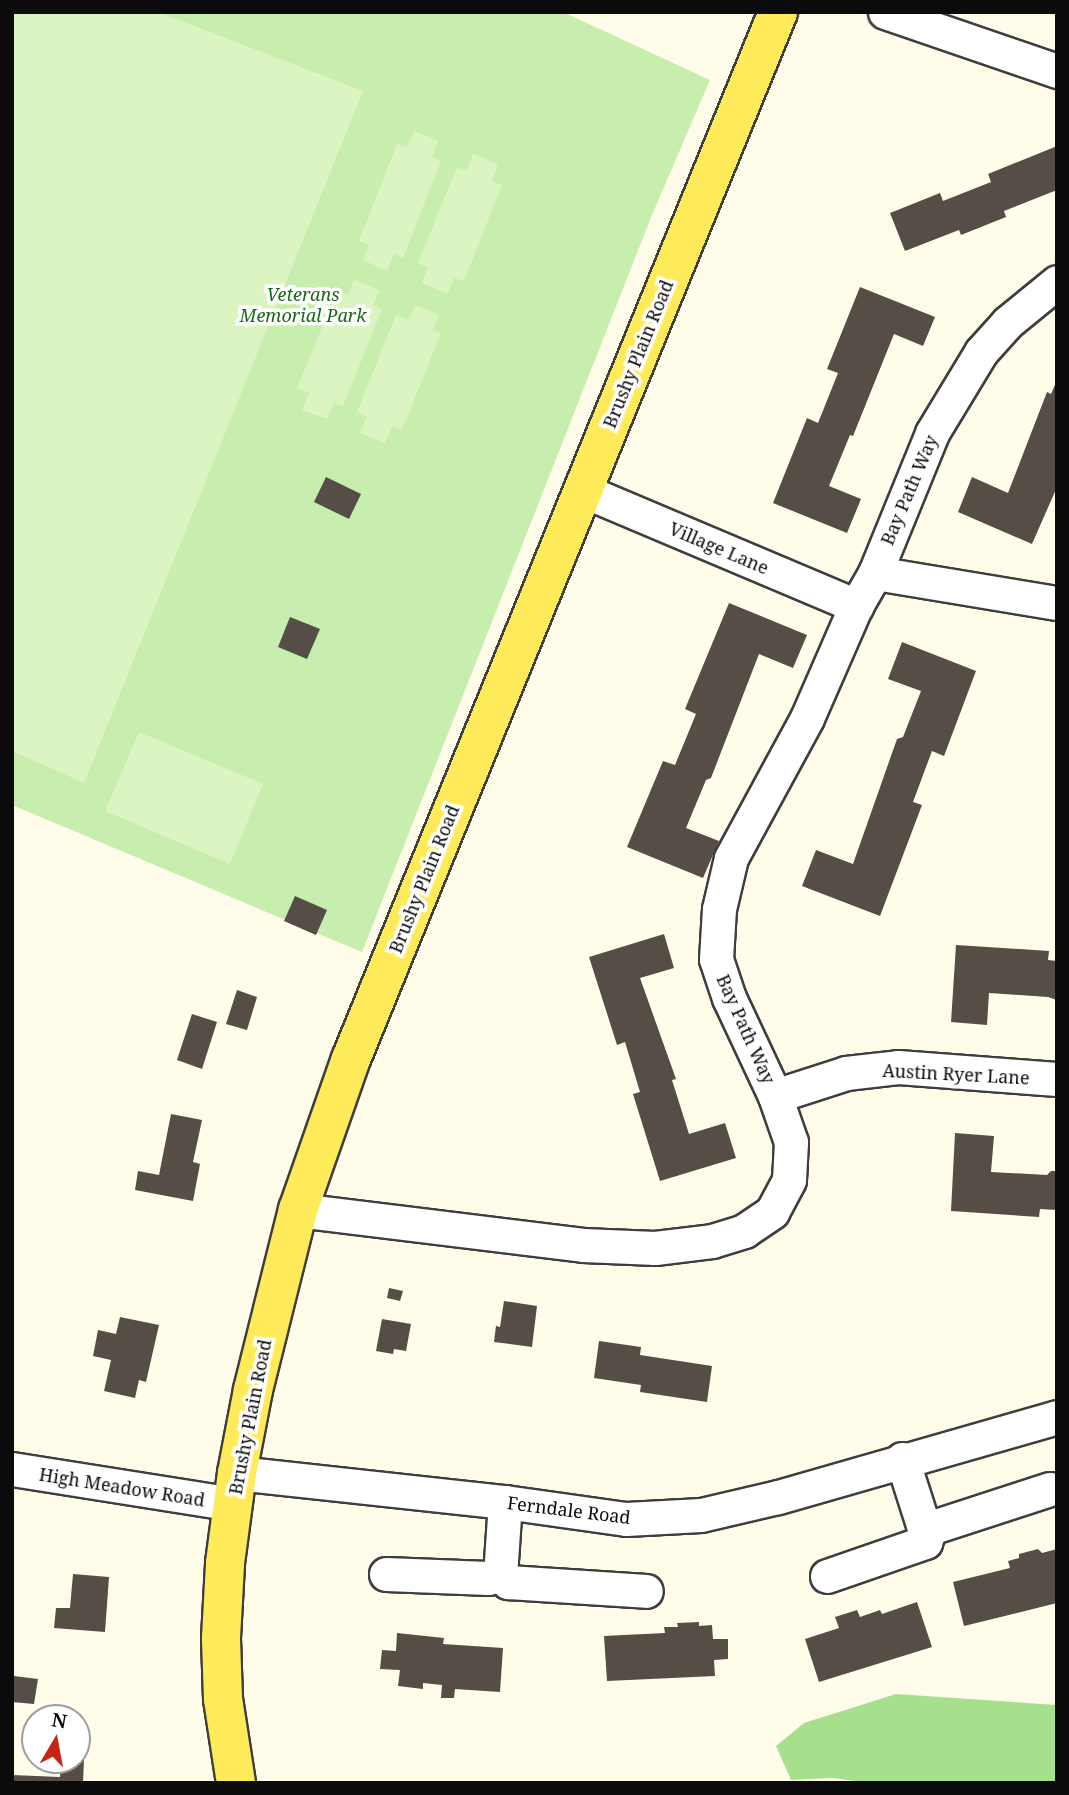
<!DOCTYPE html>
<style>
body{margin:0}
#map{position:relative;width:1069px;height:1795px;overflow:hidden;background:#fffde9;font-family:"Noto Serif",serif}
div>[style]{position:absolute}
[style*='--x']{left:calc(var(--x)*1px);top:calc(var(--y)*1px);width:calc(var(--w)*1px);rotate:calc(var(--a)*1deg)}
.green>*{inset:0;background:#c7edaf}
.forest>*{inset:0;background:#a7e08c}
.pitch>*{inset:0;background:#dcf4c1}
.building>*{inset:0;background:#554e46}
.roads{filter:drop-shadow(2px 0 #3e3e3e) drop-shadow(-2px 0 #3e3e3e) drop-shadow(0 2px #3e3e3e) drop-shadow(0 -2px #3e3e3e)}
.minor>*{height:33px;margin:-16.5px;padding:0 16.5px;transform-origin:16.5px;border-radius:16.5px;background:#fff}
.major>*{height:38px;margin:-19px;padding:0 19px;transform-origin:19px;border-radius:19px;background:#ffeb59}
span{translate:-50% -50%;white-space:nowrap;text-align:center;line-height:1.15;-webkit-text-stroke:7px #fff;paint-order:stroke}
.park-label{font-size:18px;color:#1c6915;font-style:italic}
.street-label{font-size:18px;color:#0b0b0b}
.frame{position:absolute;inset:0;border:14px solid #0b0b0b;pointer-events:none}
.north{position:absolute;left:21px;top:1704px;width:70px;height:70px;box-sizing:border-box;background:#fff;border:2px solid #9d9d9d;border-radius:50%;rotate:10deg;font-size:19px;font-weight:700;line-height:28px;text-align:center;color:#0b0b0b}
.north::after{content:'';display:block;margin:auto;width:24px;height:32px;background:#c92315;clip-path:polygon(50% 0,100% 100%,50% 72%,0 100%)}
</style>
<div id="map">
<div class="green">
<div style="clip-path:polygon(12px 12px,563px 12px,710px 80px,652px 215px,362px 952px,12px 805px)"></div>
</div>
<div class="forest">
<div style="clip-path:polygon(896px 1694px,1057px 1705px,1057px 1783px,871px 1783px,832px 1778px,791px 1780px,776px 1746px,804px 1723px)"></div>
</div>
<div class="pitch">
<div style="clip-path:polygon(12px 12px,158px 12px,363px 91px,84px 783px,12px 751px)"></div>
<div style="clip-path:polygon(414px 131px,438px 141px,432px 157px,441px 161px,403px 258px,394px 254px,387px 271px,363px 260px,369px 245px,359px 241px,397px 144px,407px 147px)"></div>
<div style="clip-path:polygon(473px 154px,498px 164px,492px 181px,502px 185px,464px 281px,454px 278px,448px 294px,422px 283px,428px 268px,418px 263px,457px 167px,467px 171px)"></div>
<div style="clip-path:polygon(354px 279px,379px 290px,373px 305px,382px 309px,343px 406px,334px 403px,327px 419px,302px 410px,309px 393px,297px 388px,337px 291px,348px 295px)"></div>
<div style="clip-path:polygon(415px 305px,439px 315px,433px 330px,441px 333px,402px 430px,392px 426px,385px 443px,360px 433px,367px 416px,357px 412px,396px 315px,408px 320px)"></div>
<div style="clip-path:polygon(139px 732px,263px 784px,230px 864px,105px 811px)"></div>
</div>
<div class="building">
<div style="clip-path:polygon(1057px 146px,1057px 190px,1004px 211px,1006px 217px,961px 235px,959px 230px,905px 251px,890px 213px,940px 193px,943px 201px,991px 182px,988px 174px)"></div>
<div style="clip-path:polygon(860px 287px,935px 317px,923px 346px,894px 334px,853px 436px,850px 435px,829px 486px,861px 499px,847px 533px,773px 503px,807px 418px,818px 423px,838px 373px,827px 369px)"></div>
<div style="clip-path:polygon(1057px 380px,1057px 487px,1032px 544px,958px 512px,972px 477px,1008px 493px,1047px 392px,1051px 394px)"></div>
<div style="clip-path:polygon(326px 477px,361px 494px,349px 519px,314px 502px)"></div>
<div style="clip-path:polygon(729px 603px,807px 635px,793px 668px,759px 654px,711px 778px,706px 780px,686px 828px,719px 841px,703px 878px,627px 847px,663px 761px,675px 765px,696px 714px,685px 709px)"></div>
<div style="clip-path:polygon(290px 617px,320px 629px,307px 659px,278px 647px)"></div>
<div style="clip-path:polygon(902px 642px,976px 671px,944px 756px,932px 751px,913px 802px,922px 805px,880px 916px,802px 886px,816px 850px,853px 864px,897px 739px,903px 737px,921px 691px,888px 679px)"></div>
<div style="clip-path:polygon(295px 896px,327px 910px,316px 935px,284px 921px)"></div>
<div style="clip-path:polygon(664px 934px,674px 968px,640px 978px,676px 1079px,672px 1080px,689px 1134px,725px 1123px,736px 1158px,660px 1181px,633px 1094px,640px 1092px,625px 1042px,617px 1045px,589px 957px)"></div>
<div style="clip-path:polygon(956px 945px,1049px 951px,1048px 960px,1057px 961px,1057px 1000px,1048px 997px,989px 993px,987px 1025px,951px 1022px)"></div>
<div style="clip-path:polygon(237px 990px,257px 997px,247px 1030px,226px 1024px)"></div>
<div style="clip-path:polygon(192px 1014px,217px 1022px,202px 1069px,177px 1060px)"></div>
<div style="clip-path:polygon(171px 1114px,202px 1120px,193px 1162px,200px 1164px,193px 1201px,135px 1190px,138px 1171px,159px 1175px)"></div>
<div style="clip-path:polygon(955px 1133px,994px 1136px,991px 1172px,1047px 1175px,1051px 1171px,1057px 1171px,1057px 1210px,1040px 1209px,1039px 1217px,951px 1211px)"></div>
<div style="clip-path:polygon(389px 1288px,403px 1291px,400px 1301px,387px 1298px)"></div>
<div style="clip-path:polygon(504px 1301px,537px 1306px,532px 1347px,494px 1342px,496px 1326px,500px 1327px)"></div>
<div style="clip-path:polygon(120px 1317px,159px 1325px,146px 1382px,139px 1380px,135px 1398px,104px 1391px,111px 1360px,93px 1356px,98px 1330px,116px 1334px)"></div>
<div style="clip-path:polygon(382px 1319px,411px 1324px,406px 1351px,394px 1349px,393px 1354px,376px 1351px)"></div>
<div style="clip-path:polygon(599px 1341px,641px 1347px,640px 1355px,712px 1366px,707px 1402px,640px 1392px,641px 1385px,594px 1378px)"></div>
<div style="clip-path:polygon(1038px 1549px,1042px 1553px,1057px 1549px,1057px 1603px,964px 1626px,953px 1582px,1010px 1568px,1008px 1561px,1019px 1558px,1019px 1554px)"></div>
<div style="clip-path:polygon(73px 1574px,109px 1577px,105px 1632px,54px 1628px,56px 1608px,70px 1608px)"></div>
<div style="clip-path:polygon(917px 1602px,932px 1647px,819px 1682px,805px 1639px,839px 1628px,835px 1617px,857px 1610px,860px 1617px,880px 1610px,882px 1614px)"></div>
<div style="clip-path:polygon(699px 1622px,699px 1626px,712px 1625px,713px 1639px,728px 1639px,728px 1659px,714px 1660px,715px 1676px,607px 1681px,604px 1636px,665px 1633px,664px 1627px,678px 1627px,677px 1623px)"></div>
<div style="clip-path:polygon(397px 1633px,444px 1638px,443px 1644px,503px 1648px,500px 1692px,455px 1689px,454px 1698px,441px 1698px,442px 1685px,423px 1683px,423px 1689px,398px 1686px,400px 1670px,380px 1669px,382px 1650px,396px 1651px)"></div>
<div style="clip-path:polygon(14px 1676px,38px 1679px,34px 1704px,12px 1702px)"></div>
<div style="clip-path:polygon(84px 1759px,83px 1783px,12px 1783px,12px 1775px,60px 1777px,61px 1760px)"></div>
</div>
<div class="roads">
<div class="minor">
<div style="--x:885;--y:12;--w:182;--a:18.9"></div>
<div style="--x:582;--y:490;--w:298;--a:22.9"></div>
<div style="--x:875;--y:573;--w:184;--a:9.4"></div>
<div style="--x:775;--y:1096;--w:75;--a:-17.9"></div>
<div style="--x:846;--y:1073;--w:52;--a:-6.6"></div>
<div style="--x:898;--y:1067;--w:159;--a:4.3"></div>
<div style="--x:298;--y:1210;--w:287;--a:7"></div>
<div style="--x:583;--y:1245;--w:72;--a:2.4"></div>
<div style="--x:655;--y:1248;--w:57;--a:-7"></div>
<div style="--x:712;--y:1241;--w:34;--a:-17"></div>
<div style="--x:744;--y:1231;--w:34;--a:-34"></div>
<div style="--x:772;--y:1212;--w:36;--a:-62"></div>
<div style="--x:789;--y:1180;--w:38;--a:-87"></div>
<div style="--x:791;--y:1142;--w:49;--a:-109.2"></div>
<div style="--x:775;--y:1096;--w:108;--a:-115.1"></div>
<div style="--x:729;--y:998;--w:41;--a:-108.4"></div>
<div style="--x:716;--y:959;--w:50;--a:-86.6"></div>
<div style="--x:719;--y:909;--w:52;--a:-76.8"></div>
<div style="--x:731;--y:858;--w:159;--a:-61.5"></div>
<div style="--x:807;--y:718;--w:122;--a:-66.4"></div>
<div style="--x:856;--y:606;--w:38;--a:-60"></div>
<div style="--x:875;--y:573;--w:151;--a:-67.8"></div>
<div style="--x:932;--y:433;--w:95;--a:-58.8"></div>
<div style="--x:981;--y:352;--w:40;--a:-48"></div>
<div style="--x:1008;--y:322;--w:63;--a:-39.2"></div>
<div style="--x:902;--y:1459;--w:69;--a:72.3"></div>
<div style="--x:923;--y:1525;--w:8;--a:23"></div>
<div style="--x:930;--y:1528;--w:126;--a:-18"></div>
<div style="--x:12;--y:1469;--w:224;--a:9"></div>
<div style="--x:237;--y:1473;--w:270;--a:6.2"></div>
<div style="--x:505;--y:1502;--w:122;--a:8"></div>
<div style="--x:626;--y:1519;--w:75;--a:-3.1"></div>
<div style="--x:701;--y:1515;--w:79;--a:-13.2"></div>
<div style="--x:778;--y:1497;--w:290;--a:-16"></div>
<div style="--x:505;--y:1502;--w:73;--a:93.9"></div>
<div style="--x:500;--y:1575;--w:11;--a:41"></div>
<div style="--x:508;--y:1582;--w:138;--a:3.7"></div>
<div style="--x:386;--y:1574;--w:102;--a:2.2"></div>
<div style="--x:488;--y:1578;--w:12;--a:-14"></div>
<div style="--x:827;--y:1576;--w:104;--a:-19.1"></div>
<div style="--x:925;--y:1542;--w:15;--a:-70"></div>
</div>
<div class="major">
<div style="--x:236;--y:1783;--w:85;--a:-98.8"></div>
<div style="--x:223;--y:1699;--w:61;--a:-91.9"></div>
<div style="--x:221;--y:1638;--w:75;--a:-86.9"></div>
<div style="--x:225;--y:1563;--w:91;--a:-82.4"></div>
<div style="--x:237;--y:1473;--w:85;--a:-79.1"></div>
<div style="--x:253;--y:1390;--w:186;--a:-76"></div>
<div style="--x:298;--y:1210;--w:160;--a:-70.7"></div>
<div style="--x:351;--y:1059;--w:1131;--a:-67.81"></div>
</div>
</div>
<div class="park-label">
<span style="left:303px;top:305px">Veterans<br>Memorial Park</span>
</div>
<div class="street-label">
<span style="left:638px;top:354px;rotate:-68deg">Brushy Plain Road</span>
<span style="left:909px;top:490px;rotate:-67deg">Bay Path Way</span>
<span style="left:719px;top:548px;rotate:23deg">Village Lane</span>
<span style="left:424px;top:879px;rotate:-68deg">Brushy Plain Road</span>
<span style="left:746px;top:1029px;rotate:66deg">Bay Path Way</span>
<span style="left:956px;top:1074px;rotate:3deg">Austin Ryer Lane</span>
<span style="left:250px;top:1417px;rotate:-79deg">Brushy Plain Road</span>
<span style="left:122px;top:1487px;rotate:9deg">High Meadow Road</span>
<span style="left:569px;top:1510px;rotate:7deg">Ferndale Road</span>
</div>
<div class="frame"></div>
<div class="north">N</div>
</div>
